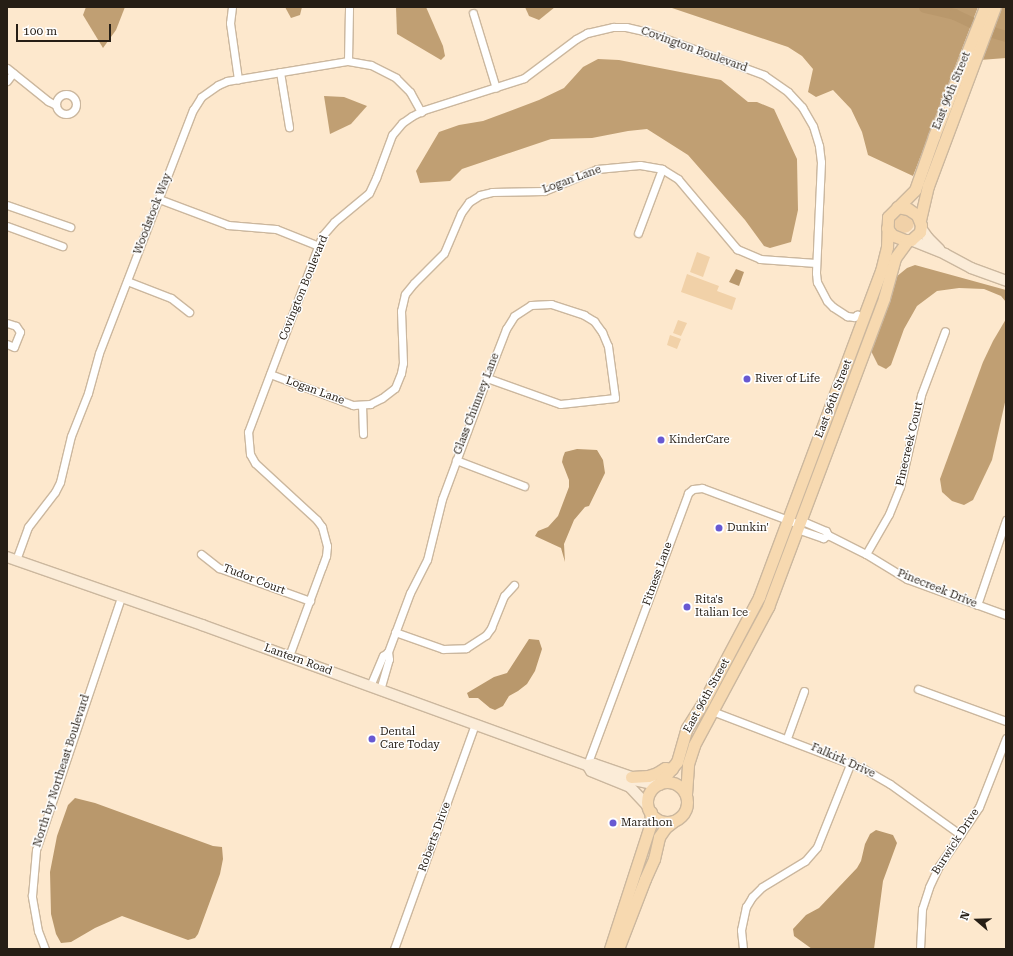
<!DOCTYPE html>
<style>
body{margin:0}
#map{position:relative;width:1013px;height:956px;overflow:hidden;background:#fde8cd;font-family:"Roboto Serif",serif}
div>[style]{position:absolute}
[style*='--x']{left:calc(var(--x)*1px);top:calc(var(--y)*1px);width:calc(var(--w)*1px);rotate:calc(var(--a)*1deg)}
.green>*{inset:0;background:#f1d1a8}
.round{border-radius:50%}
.forest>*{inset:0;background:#c09f73}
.water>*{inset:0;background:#b9986c}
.river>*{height:11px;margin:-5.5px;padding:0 5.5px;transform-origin:5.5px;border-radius:5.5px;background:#b9986c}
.roads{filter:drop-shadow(1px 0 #cbb79e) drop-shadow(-1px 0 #cbb79e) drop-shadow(0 1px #cbb79e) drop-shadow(0 -1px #cbb79e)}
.street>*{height:7px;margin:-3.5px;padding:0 3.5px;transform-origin:3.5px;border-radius:3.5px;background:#fff}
.street>.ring{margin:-3.5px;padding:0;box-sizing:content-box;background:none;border:7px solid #fff;border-radius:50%}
.secondary>*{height:10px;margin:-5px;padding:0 5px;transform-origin:5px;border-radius:5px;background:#fbecd8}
.primary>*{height:11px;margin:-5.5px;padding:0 5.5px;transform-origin:5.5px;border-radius:5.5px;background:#f7d9b0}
.primary>.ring{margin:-5.5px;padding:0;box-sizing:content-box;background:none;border:11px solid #f7d9b0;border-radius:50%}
.dots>*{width:11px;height:11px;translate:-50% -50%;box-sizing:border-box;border:2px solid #fff;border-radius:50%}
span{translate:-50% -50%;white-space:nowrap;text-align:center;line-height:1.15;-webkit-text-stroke:3px #fff;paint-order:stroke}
.street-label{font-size:11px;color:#261e15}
.poi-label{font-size:11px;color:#261e15}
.left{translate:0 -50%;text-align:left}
.frame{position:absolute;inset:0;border:8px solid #261e15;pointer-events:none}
.north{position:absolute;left:957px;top:900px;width:40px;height:40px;-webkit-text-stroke:3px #fff;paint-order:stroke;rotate:290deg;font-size:11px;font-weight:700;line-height:16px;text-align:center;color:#261e15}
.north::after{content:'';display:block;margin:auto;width:14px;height:18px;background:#261e15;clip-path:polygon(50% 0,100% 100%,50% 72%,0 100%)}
.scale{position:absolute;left:16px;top:24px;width:95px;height:18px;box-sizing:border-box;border:2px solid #261e15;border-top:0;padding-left:5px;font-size:12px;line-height:14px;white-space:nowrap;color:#261e15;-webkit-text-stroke:3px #fff;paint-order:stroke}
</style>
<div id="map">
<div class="green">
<div class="round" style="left:894px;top:213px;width:20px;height:20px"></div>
<div style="clip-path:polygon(697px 252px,710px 257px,703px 277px,690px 272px)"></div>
<div style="clip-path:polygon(687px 274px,719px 286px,717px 291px,736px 298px,732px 310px,681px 292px)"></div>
<div style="clip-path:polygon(678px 320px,687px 323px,681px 336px,673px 333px)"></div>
<div style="clip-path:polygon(670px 335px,681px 339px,677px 349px,667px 345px)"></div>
</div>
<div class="forest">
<div style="clip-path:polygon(86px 7px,125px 7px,116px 30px,103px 48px,83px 15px)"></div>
<div style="clip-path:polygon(285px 7px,302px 7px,300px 15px,291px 18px)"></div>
<div style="clip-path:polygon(396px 7px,426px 7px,443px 46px,445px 56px,441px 60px,397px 34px)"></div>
<div style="clip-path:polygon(525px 7px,555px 7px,539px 20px,529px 16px)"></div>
<div style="clip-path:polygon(669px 7px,978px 7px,913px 176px,868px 155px,862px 132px,851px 109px,833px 90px,816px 97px,808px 92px,813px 69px,802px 56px,788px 47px)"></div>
<div style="clip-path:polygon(1000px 7px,1006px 7px,1006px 58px,980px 60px)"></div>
<div style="clip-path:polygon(598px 59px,619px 60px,721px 80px,748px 102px,757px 102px,774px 109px,797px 159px,798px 210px,791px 242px,770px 248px,764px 246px,745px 220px,688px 155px,647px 129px,628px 131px,592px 138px,551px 139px,462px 169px,450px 181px,420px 183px,416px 171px,439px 132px,459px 125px,483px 121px,539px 100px,564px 88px,583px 67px)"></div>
<div style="clip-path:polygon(324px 96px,344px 97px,367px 106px,351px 124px,330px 134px)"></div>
<div style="clip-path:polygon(915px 265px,1006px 290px,1006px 302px,1001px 296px,984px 289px,959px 288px,937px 291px,917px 306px,904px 329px,891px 365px,886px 369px,878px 365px,870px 349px,896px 277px,907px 268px)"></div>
<div style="clip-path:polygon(1006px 319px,1006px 398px,992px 460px,973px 500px,964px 505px,952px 501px,942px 492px,940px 479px,983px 362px,993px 341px)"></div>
</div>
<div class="water">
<div style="clip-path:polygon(736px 269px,744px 272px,739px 286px,729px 282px)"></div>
<div style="clip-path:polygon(577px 449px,597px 450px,603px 460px,605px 473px,589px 506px,585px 507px,574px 520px,564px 544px,565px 562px,561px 548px,535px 536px,538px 531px,548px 527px,558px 516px,569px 487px,569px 480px,562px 462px,563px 457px,565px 452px)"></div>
<div style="clip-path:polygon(529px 639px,539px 640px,542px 649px,535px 671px,527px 684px,518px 691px,509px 696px,503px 706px,495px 710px,490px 708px,478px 698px,469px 698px,467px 693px,494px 677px,507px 673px)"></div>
<div style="clip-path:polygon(75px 798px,95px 803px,213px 846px,222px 847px,223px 859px,220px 874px,198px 934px,195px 938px,188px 940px,122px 916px,95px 928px,71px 942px,61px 943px,56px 934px,51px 914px,50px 872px,57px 836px,68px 805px)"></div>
<div style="clip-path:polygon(876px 830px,893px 835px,897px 843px,883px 881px,874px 949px,812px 949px,794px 936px,793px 929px,806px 915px,819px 908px,857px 868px,861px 861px,865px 844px,870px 834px)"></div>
</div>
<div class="river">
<div style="--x:924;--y:7;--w:31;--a:13"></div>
<div style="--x:954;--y:14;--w:42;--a:25.3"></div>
<div style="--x:992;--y:32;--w:15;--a:16"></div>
</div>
<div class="roads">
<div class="street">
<div style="--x:232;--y:7;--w:16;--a:97"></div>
<div style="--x:230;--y:23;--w:57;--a:81.9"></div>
<div style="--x:473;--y:13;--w:78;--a:73"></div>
<div style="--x:348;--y:61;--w:54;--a:-88.9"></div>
<div style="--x:7;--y:68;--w:53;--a:38.8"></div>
<div style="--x:48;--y:101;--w:9;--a:27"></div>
<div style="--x:280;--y:72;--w:56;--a:80.7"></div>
<div style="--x:7;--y:81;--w:10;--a:-53"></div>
<div class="ring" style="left:56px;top:94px;width:13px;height:13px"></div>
<div style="--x:159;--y:199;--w:74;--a:20.6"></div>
<div style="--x:228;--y:225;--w:48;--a:4.8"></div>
<div style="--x:276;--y:229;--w:46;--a:21.6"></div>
<div style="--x:7;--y:205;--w:67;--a:19.2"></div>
<div style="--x:7;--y:226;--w:59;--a:20"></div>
<div style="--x:638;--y:233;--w:68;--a:-69.4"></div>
<div style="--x:127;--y:281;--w:47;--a:21.1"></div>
<div style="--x:171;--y:298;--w:23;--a:38"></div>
<div style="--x:7;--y:323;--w:9;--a:18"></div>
<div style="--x:16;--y:326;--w:7;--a:56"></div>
<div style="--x:20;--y:332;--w:16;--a:112"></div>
<div style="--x:14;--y:347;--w:8;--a:-157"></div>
<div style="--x:270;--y:374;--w:89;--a:20.5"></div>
<div style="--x:353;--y:405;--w:17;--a:-3"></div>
<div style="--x:370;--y:404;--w:13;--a:-27"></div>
<div style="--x:382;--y:398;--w:16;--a:-38"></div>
<div style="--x:395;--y:388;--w:16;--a:-68"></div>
<div style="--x:401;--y:373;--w:10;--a:-79"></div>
<div style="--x:403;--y:363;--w:52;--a:-92.2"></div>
<div style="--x:401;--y:311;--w:17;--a:-77"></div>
<div style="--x:405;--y:294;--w:14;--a:-51"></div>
<div style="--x:414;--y:283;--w:42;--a:-45"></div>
<div style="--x:444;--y:253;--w:43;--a:-67"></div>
<div style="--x:461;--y:213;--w:14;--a:-54"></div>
<div style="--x:469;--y:202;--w:13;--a:-32"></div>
<div style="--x:480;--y:195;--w:12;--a:-14"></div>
<div style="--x:492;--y:192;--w:52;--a:-1.1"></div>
<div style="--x:544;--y:191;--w:57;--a:-22.5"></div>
<div style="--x:597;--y:169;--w:43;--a:-5.3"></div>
<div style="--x:640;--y:165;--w:22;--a:10"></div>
<div style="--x:662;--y:169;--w:19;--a:32"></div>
<div style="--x:678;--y:179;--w:92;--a:49.9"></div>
<div style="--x:737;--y:249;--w:25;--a:23"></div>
<div style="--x:760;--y:259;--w:56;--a:4.1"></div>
<div style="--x:362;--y:405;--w:29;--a:88"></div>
<div style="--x:456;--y:460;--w:73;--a:20.9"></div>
<div style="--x:800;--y:520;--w:28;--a:23"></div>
<div style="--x:826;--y:531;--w:4;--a:63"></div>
<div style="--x:828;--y:535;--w:42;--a:26.6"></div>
<div style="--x:866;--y:554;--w:48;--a:31.4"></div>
<div style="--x:907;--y:579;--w:105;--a:20"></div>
<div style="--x:797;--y:529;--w:28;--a:19"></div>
<div style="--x:823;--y:538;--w:6;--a:-31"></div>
<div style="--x:201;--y:554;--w:23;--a:38"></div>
<div style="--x:219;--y:568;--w:97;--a:19.9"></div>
<div style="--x:866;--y:554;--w:46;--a:-60.1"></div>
<div style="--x:889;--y:514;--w:29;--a:-68"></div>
<div style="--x:900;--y:487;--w:94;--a:-77.1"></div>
<div style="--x:921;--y:395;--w:68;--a:-69.4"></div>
<div style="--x:16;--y:560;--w:35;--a:-70"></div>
<div style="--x:28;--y:527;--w:44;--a:-52.4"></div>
<div style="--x:55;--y:492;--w:11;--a:-63"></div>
<div style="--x:60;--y:482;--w:47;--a:-76.6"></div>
<div style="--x:71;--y:436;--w:46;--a:-68.4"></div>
<div style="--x:88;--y:393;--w:41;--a:-74.6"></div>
<div style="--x:99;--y:353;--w:261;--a:-68.9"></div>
<div style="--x:193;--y:110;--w:15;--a:-58"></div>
<div style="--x:201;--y:97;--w:21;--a:-35"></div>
<div style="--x:218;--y:85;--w:10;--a:-24"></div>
<div style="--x:227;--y:81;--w:123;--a:-9.4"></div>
<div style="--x:348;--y:61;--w:23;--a:10"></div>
<div style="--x:371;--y:65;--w:28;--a:27"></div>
<div style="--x:396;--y:78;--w:20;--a:45"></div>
<div style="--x:410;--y:92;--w:23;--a:61"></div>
<div style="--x:977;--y:605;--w:90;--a:-71.2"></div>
<div style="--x:395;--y:632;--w:51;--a:19.5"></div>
<div style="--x:443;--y:649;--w:23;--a:-2"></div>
<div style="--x:466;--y:648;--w:24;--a:-33"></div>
<div style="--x:486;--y:635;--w:9;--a:-54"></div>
<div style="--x:491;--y:628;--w:35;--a:-68"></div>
<div style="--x:504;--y:596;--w:15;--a:-48"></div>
<div style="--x:289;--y:656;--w:95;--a:-69.7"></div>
<div style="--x:322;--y:567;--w:12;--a:-70"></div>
<div style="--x:326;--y:556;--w:10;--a:-84"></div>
<div style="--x:327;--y:546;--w:20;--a:-105"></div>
<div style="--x:322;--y:527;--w:9;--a:-126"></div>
<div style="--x:317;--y:520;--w:84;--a:-137.4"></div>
<div style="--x:255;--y:463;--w:10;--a:-119"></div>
<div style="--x:250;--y:454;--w:22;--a:-95"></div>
<div style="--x:248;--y:432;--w:210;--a:-69.3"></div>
<div style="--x:322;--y:236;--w:18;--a:-49"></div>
<div style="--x:334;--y:222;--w:45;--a:-39.6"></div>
<div style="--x:369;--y:193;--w:17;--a:-65"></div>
<div style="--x:376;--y:178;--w:46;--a:-69.6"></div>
<div style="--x:392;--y:135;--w:16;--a:-50"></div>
<div style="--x:402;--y:123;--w:12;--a:-35"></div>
<div style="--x:412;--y:116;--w:13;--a:-27"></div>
<div style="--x:424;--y:110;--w:105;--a:-17.7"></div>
<div style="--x:524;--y:78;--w:65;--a:-36.9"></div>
<div style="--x:576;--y:39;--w:13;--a:-29"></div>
<div style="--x:587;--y:33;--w:27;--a:-13"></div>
<div style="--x:613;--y:27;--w:13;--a:0"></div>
<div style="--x:626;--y:27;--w:23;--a:13"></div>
<div style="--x:648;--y:32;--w:124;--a:20.3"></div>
<div style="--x:764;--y:75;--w:29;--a:35"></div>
<div style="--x:788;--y:92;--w:21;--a:47"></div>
<div style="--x:802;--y:107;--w:22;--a:60"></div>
<div style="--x:813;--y:126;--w:21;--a:73"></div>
<div style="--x:819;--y:146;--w:16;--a:83"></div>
<div style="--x:821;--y:162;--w:111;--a:92.6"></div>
<div style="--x:816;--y:273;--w:9;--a:84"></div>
<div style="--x:817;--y:282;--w:21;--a:62"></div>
<div style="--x:827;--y:301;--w:8;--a:45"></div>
<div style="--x:833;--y:307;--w:17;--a:33"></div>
<div style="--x:847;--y:316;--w:7;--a:8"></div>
<div style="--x:854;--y:317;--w:4;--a:-34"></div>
<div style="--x:857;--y:315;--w:8;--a:23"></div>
<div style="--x:370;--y:686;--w:33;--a:-67"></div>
<div style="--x:383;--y:656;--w:6;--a:-39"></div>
<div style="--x:388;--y:652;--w:63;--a:-69.6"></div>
<div style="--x:410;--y:593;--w:37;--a:-63"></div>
<div style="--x:427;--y:560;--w:63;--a:-76.2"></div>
<div style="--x:442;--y:499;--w:129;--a:-69.6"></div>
<div style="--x:487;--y:378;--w:53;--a:-68.8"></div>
<div style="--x:506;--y:329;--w:15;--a:-58"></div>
<div style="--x:514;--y:316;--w:20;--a:-33"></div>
<div style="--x:531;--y:305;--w:20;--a:-3"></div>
<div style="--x:551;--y:304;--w:35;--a:18"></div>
<div style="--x:584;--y:315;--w:12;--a:31"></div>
<div style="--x:594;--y:321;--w:14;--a:54"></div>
<div style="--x:602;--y:332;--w:15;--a:67"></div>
<div style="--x:608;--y:346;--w:52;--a:82.3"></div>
<div style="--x:615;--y:398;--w:55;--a:173.8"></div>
<div style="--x:560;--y:404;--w:77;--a:-160.4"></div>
<div style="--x:918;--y:689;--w:94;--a:20"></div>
<div style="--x:380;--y:690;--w:32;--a:-74"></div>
<div style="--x:389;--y:659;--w:7;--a:-98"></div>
<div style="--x:712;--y:711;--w:163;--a:20.9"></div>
<div style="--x:864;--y:769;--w:30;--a:30"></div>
<div style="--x:890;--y:784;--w:87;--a:35.7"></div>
<div style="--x:787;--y:738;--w:50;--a:-70.1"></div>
<div style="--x:587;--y:765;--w:290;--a:-69.6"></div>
<div style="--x:688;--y:493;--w:6;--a:-39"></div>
<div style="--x:693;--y:489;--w:9;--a:-6"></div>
<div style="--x:702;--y:488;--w:103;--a:20.4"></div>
<div style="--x:45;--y:949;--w:19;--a:-111"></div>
<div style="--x:38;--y:931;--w:36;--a:-100"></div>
<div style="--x:32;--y:896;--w:46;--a:-85"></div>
<div style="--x:36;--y:850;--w:267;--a:-71.4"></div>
<div style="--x:394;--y:949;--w:239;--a:-70.2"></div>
<div style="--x:743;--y:949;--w:19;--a:-96"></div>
<div style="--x:741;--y:930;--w:24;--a:-78"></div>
<div style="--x:746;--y:907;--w:12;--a:-59"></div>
<div style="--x:752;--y:897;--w:14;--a:-45"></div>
<div style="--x:762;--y:887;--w:50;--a:-31.2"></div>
<div style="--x:805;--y:861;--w:18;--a:-49"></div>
<div style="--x:817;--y:847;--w:92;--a:-68.2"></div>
<div style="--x:920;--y:949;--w:40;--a:-87.1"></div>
<div style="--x:922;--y:909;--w:23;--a:-72"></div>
<div style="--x:929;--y:887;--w:23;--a:-65"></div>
<div style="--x:939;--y:866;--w:71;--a:-55.9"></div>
<div style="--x:979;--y:807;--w:74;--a:-68.6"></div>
</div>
<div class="secondary">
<div style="--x:921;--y:228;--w:12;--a:55"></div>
<div style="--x:928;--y:238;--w:16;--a:45"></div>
<div style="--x:911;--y:240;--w:37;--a:22"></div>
<div style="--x:945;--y:254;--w:30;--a:28"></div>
<div style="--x:971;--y:268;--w:37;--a:20"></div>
<div style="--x:7;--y:557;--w:207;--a:19.2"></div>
<div style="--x:202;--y:625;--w:410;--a:20"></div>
<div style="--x:587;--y:765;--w:7;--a:-8"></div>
<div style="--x:594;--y:764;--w:39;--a:19"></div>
<div style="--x:631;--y:777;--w:4;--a:45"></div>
<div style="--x:634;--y:780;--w:24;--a:12"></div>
<div style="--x:587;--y:765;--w:7;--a:56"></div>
<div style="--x:591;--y:771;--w:42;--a:22.3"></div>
<div style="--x:630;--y:787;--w:26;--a:47"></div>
</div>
<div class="primary">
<div style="--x:920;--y:220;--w:35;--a:-77"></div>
<div style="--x:928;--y:186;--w:191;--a:-69.5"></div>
<div style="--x:887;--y:228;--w:9;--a:54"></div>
<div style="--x:892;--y:235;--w:14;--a:21"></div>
<div style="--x:905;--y:240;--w:6;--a:0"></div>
<div style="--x:911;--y:240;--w:12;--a:-42"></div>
<div style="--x:920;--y:232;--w:7;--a:-82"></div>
<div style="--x:921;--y:225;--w:11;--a:-112"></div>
<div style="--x:917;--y:215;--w:11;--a:-146"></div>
<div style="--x:908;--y:209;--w:11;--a:-170"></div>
<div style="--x:631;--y:777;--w:17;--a:-3"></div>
<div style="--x:648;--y:776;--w:9;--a:-18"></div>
<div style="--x:657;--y:773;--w:9;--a:-32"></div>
<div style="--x:665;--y:768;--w:7;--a:8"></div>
<div class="ring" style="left:647px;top:782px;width:29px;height:29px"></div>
<div style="--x:659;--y:784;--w:28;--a:-51"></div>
<div style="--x:677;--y:762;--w:35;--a:-74"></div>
<div style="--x:687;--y:728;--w:32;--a:-58"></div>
<div style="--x:704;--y:701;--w:118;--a:-62.1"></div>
<div style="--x:759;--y:597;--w:348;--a:-69.5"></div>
<div style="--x:881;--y:271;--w:25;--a:-76"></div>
<div style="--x:887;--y:247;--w:30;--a:-88"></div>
<div style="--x:888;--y:217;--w:38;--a:-45"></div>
<div style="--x:915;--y:190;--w:57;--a:-70.6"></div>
<div style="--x:934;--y:136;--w:139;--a:-68.4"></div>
<div style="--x:686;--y:794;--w:30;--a:-86"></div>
<div style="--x:688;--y:764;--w:20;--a:-72"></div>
<div style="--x:694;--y:745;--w:157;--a:-61.8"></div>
<div style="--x:768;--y:607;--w:330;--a:-69.4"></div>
<div style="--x:884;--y:298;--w:41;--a:-74.6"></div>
<div style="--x:895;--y:258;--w:22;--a:-54"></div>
<div style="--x:610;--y:949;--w:129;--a:-72"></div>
<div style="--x:650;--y:826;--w:14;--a:-86"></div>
<div style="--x:618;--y:949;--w:75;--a:-68.9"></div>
<div style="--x:645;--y:879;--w:22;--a:-66"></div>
<div style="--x:654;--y:859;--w:23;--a:-77"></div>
<div style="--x:659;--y:837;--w:11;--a:-56"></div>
<div style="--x:665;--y:828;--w:11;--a:-38"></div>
</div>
</div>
<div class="dots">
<div style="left:747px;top:379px;background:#6859d2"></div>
<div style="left:661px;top:440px;background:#6859d2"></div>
<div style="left:719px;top:528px;background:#6859d2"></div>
<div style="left:687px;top:607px;background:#6859d2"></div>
<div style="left:372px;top:739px;background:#6859d2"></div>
<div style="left:613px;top:823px;background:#6859d2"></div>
</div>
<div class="street-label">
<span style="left:694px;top:50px;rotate:20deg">Covington Boulevard</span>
<span style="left:952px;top:91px;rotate:-68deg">East 96th Street</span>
<span style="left:572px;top:180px;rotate:-20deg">Logan Lane</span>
<span style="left:153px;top:214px;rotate:-69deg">Woodstock Way</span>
<span style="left:304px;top:288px;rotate:-68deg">Covington Boulevard</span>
<span style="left:315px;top:391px;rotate:20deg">Logan Lane</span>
<span style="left:834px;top:399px;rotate:-69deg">East 96th Street</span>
<span style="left:477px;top:404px;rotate:-69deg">Glass Chimney Lane</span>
<span style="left:910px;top:444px;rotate:-77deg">Pinecreek Court</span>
<span style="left:658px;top:574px;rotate:-70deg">Fitness Lane</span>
<span style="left:254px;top:580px;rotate:21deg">Tudor Court</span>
<span style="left:937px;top:589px;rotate:22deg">Pinecreek Drive</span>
<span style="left:298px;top:660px;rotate:20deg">Lantern Road</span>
<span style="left:707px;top:696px;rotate:-61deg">East 96th Street</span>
<span style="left:843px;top:761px;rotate:24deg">Falkirk Drive</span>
<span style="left:62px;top:771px;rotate:-72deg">North by Northeast Boulevard</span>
<span style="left:435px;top:837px;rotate:-70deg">Roberts Drive</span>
<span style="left:956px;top:842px;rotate:-57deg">Burwick Drive</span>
</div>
<div class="poi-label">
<span class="left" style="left:755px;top:379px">River of Life</span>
<span class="left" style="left:669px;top:440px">KinderCare</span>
<span class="left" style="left:727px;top:528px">Dunkin'</span>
<span class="left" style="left:695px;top:607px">Rita's<br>Italian Ice</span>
<span class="left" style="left:380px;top:739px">Dental<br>Care Today</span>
<span class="left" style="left:621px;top:823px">Marathon</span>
</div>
<div class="frame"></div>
<div class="north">N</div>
<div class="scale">100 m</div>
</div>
